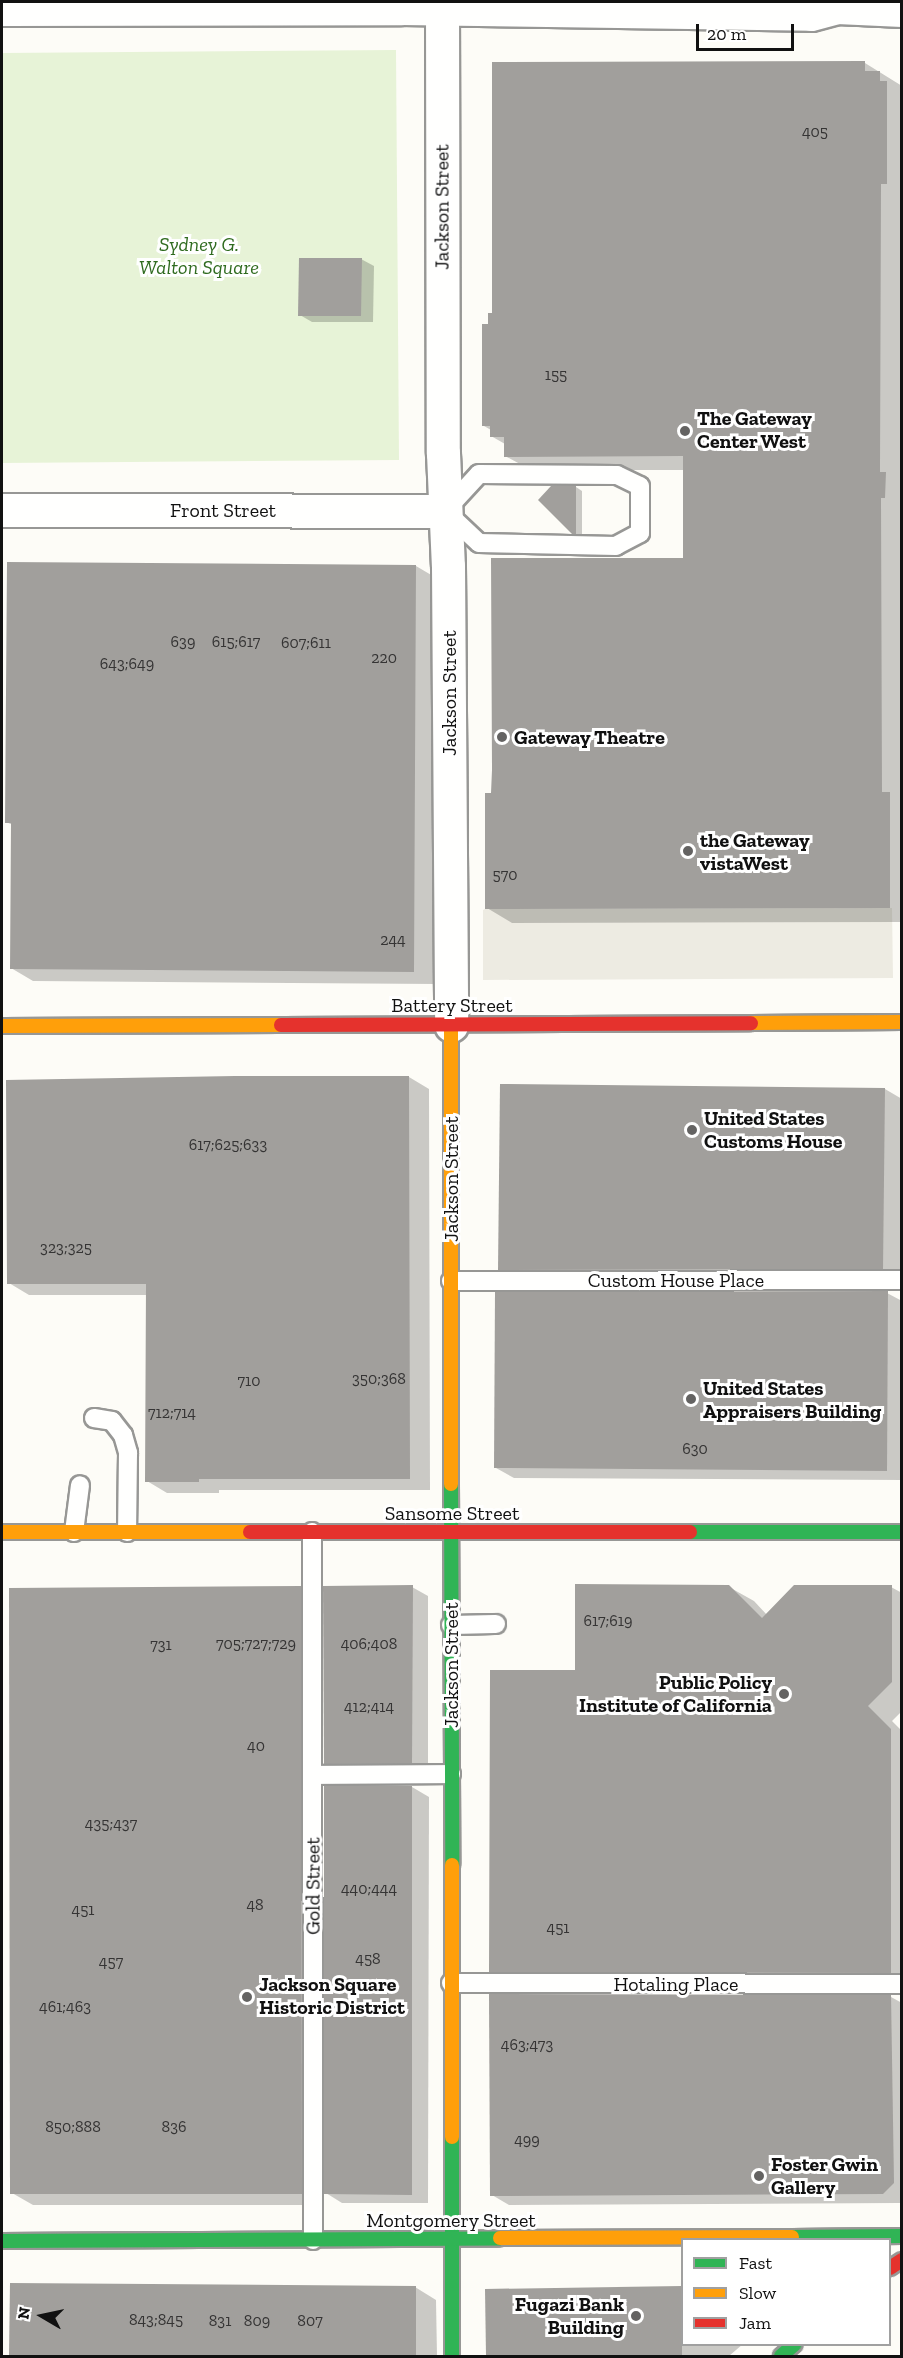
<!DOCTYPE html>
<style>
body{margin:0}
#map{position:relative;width:903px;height:2358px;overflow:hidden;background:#fdfcf7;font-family:"Zilla Slab",serif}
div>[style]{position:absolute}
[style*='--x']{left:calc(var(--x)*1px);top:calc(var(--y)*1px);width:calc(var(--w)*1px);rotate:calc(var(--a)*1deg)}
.green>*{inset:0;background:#e7f3d7}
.plaza>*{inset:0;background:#edebe2}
.shadow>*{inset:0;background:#0003}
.building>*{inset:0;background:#a19f9c}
.roads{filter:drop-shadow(2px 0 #979795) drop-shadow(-2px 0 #979795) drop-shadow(0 2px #979795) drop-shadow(0 -2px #979795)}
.lane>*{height:18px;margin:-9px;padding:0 9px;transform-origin:9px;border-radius:9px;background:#fffffe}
.street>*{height:33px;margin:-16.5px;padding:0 16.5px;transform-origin:16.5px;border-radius:16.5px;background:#fffffe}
.fast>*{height:14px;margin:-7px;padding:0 7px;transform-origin:7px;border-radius:7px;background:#30b455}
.slow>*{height:14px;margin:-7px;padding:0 7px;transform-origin:7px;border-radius:7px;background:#ff9f0a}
.jam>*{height:14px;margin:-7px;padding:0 7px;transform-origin:7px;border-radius:7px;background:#e5322d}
.dots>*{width:16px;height:16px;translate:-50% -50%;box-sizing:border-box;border:3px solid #fff;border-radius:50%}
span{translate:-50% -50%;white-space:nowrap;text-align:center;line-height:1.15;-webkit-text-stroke:6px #fff;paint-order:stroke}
.number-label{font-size:16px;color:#353434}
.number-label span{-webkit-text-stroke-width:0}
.street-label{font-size:20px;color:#111}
.park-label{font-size:20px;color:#2f6b1f;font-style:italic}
.poi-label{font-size:20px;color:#111;font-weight:700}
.left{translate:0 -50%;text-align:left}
.right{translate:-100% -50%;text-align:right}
.frame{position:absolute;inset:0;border:3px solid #111;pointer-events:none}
.legend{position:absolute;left:681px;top:2238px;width:210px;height:108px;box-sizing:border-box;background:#fff;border:2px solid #a0a0a0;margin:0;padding:8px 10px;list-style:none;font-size:18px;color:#111}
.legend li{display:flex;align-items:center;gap:12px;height:30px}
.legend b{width:30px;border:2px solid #a0a0a0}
.north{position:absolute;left:12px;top:2286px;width:60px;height:60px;-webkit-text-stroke:4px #fff;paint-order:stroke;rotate:279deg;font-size:16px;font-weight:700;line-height:24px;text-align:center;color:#111}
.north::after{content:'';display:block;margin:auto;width:21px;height:27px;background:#111;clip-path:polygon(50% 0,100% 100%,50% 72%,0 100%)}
.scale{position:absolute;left:696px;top:24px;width:98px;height:27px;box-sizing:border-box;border:3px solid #111;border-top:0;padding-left:8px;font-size:18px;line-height:21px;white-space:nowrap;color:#111;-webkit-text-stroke:4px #fff;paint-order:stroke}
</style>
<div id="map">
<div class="green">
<div style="clip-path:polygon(396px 50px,399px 460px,2px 463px,2px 53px)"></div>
</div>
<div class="plaza">
<div style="clip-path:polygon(892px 908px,893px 978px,483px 980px,483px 910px,485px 909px)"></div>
</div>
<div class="shadow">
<div style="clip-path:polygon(865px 63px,902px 86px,902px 922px,512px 923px,487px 908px,493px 794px,684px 559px,684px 470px,531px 470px,505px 456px,505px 444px,491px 436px,491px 430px,484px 426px,490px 326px,494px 314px)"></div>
<div style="clip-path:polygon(361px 259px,374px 266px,373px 322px,312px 322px,300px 315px)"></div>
<div style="clip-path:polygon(576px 487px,582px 491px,582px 536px,573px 533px)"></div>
<div style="clip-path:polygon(9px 564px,416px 566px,438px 579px,436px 984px,33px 981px,11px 968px,13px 825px,6px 822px)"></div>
<div style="clip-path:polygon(409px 1077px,429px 1089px,430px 1490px,219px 1490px,219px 1493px,167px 1493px,147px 1481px,147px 1295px,29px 1295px,9px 1283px)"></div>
<div style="clip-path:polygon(885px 1089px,902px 1099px,902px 1281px,523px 1282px,499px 1269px)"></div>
<div style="clip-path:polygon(887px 1293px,902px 1301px,902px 1480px,514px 1478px,496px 1468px)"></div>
<div style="clip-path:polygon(412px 1587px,428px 1596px,428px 1771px,341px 1772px,325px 1763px)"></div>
<div style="clip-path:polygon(729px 1587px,754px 1601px,767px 1615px,891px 1587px,902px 1593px,902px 1711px,892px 1721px,902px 1731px,902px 1986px,515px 1985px,491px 1971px,576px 1671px)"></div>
<div style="clip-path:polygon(300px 1588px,321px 1600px,322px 2205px,33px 2205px,12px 2193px)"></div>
<div style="clip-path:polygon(412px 1787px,429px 1797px,428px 2203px,342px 2203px,326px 2193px)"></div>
<div style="clip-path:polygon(891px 1997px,902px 2003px,900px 2203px,509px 2205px,492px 2195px)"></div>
<div style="clip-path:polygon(11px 2285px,415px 2287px,436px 2300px,437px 2356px,11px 2356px)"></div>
<div style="clip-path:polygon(682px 2288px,682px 2344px,743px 2344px,729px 2356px,487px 2356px,487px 2291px)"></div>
</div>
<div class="building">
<div style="clip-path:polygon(865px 61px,865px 71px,880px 71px,880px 81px,887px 81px,887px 184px,881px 184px,880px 472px,886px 472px,885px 498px,881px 498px,882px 792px,890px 792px,890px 908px,485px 909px,485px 793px,491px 793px,492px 770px,491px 558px,683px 558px,683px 456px,504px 457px,504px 437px,490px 437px,490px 426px,482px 426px,482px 324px,488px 324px,488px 313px,492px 313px,492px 62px)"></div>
<div style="clip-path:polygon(299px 258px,362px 258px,361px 316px,298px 316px)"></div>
<div style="clip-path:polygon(551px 486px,576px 486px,576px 534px,572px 534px,538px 500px)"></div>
<div style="clip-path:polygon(7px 562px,416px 565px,414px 972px,10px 969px,11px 823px,5px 823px)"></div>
<div style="clip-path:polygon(235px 1076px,409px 1076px,410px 1479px,199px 1479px,199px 1482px,145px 1482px,146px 1284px,7px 1284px,6px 1080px)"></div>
<div style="clip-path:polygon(500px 1084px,885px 1088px,883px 1269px,498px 1270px)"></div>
<div style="clip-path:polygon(888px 1291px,887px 1471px,494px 1468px,495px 1292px)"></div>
<div style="clip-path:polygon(575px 1584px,729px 1585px,762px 1618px,794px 1585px,892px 1585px,892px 1682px,868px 1706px,891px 1729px,891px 1973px,489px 1972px,490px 1670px,575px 1670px)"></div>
<div style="clip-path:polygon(413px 1585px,412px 1763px,324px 1764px,323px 1586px)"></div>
<div style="clip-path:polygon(301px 1586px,302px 2194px,10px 2194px,9px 1588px)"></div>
<div style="clip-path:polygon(324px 1786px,412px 1786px,412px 2195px,324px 2194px)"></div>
<div style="clip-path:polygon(489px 1994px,891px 1995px,894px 2183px,883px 2194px,490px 2196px)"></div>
<div style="clip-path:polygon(10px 2283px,416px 2286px,416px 2356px,9px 2356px)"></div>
<div style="clip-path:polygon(682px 2286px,682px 2356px,486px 2356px,485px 2289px)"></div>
</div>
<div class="roads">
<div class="lane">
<div style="--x:479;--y:474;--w:138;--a:0.4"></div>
<div style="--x:617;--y:475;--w:25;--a:26"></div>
<div style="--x:640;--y:486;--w:47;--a:90"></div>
<div style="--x:640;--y:533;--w:27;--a:152"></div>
<div style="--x:616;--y:546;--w:137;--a:-178.7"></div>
<div style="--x:479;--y:543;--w:47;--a:-136.7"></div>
<div style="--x:445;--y:511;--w:50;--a:-47.4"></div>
<div style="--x:451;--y:1281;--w:451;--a:-0.1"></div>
<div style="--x:94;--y:1418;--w:18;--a:9"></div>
<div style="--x:112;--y:1421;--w:18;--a:52"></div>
<div style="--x:123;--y:1435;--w:19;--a:74"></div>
<div style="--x:128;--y:1453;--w:79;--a:90.7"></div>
<div style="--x:74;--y:1532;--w:47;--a:-82.7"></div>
<div style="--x:312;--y:1532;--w:708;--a:89.92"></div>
<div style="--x:451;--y:1625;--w:45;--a:-1.3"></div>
<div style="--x:313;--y:1775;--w:138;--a:-0.4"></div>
<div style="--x:451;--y:1983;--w:451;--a:0.1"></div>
</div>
<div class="street">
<div style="--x:442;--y:2;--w:451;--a:89.9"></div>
<div style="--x:443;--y:453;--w:113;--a:87.5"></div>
<div style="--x:448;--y:566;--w:459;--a:89.6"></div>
<div style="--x:2;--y:9;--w:399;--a:-0.1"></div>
<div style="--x:401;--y:8;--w:410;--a:0.8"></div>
<div style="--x:811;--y:14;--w:27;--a:-15"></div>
<div style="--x:837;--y:7;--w:65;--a:2.6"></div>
<div style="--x:2;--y:510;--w:443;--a:0.1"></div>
</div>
<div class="fast">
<div style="--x:451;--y:1484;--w:381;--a:89.8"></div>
<div style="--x:690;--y:1532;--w:212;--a:0"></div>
<div style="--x:452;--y:2137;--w:219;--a:90"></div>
<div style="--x:792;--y:2237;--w:110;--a:-0.5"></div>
<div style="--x:2;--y:2241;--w:498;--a:-0.3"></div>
<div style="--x:781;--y:2356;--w:18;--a:-41"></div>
</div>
<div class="slow">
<div style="--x:751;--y:1023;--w:151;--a:-0.4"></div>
<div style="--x:451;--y:1025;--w:459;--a:90"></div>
<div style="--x:2;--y:1026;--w:279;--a:-0.2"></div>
<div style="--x:2;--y:1532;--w:248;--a:0"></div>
<div style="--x:452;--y:1865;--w:272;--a:90"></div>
<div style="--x:500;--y:2238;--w:292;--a:-0.2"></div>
</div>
<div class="jam">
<div style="--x:281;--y:1025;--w:470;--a:-0.2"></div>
<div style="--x:250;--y:1532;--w:440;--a:0"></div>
<div style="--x:890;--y:2268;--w:14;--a:-34"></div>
</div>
</div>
<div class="dots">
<div style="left:685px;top:431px;background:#646362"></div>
<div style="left:502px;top:737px;background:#646362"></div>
<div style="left:688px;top:851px;background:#646362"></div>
<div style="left:692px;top:1130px;background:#646362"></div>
<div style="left:691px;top:1399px;background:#646362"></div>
<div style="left:784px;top:1694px;background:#646362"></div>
<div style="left:247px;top:1997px;background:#646362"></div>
<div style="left:759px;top:2176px;background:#646362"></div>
<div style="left:636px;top:2316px;background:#646362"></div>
</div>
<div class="number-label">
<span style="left:815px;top:132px">405</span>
<span style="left:556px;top:375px">155</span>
<span style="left:183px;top:642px">639</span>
<span style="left:236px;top:642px">615;617</span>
<span style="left:306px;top:643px">607;611</span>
<span style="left:384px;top:658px">220</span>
<span style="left:127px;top:664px">643;649</span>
<span style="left:505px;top:875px">570</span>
<span style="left:393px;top:940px">244</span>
<span style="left:228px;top:1145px">617;625;633</span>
<span style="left:66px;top:1248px">323;325</span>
<span style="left:379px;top:1379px">350;368</span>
<span style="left:249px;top:1381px">710</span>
<span style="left:172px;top:1413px">712;714</span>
<span style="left:695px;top:1449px">630</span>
<span style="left:608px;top:1621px">617;619</span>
<span style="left:256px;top:1644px">705;727;729</span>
<span style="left:369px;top:1644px">406;408</span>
<span style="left:161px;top:1645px">731</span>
<span style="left:369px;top:1707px">412;414</span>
<span style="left:256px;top:1746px">40</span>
<span style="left:111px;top:1824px">435;437</span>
<span style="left:369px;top:1889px">440;444</span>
<span style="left:255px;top:1905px">48</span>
<span style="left:83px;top:1910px">451</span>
<span style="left:558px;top:1928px">451</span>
<span style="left:368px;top:1959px">458</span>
<span style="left:111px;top:1962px">457</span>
<span style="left:65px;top:2007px">461;463</span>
<span style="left:527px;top:2045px">463;473</span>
<span style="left:73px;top:2127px">850;888</span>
<span style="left:174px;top:2127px">836</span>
<span style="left:527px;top:2140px">499</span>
<span style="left:156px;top:2320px">843;845</span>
<span style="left:220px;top:2321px">831</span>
<span style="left:257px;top:2321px">809</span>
<span style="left:310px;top:2321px">807</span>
</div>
<div class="street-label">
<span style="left:442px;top:207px;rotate:-90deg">Jackson Street</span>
<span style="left:223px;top:510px">Front Street</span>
<span style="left:449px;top:693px;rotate:-90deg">Jackson Street</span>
<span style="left:452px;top:1005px">Battery Street</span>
<span style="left:451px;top:1179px;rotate:-90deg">Jackson Street</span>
<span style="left:676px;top:1280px">Custom House Place</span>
<span style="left:452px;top:1513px">Sansome Street</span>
<span style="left:451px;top:1665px;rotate:-90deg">Jackson Street</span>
<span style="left:313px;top:1886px;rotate:-90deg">Gold Street</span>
<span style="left:676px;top:1984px">Hotaling Place</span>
<span style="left:451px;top:2220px">Montgomery Street</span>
</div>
<div class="park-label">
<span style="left:199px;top:256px">Sydney G.<br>Walton Square</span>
</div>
<div class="poi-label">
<span class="left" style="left:697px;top:430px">The Gateway<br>Center West</span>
<span class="left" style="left:514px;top:737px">Gateway Theatre</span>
<span class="left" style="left:700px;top:852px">the Gateway<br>vistaWest</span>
<span class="left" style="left:704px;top:1130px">United States<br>Customs House</span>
<span class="left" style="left:703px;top:1400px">United States<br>Appraisers Building</span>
<span class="right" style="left:772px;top:1694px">Public Policy<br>Institute of California</span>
<span class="left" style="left:259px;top:1996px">Jackson Square<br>Historic District</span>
<span class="left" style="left:771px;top:2176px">Foster Gwin<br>Gallery</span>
<span class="right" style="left:624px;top:2316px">Fugazi Bank<br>Building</span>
</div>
<div class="frame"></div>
<ul class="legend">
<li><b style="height:8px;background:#30b455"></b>Fast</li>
<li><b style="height:8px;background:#ff9f0a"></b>Slow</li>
<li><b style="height:8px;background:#e5322d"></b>Jam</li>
</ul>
<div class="north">N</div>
<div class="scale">20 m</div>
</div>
